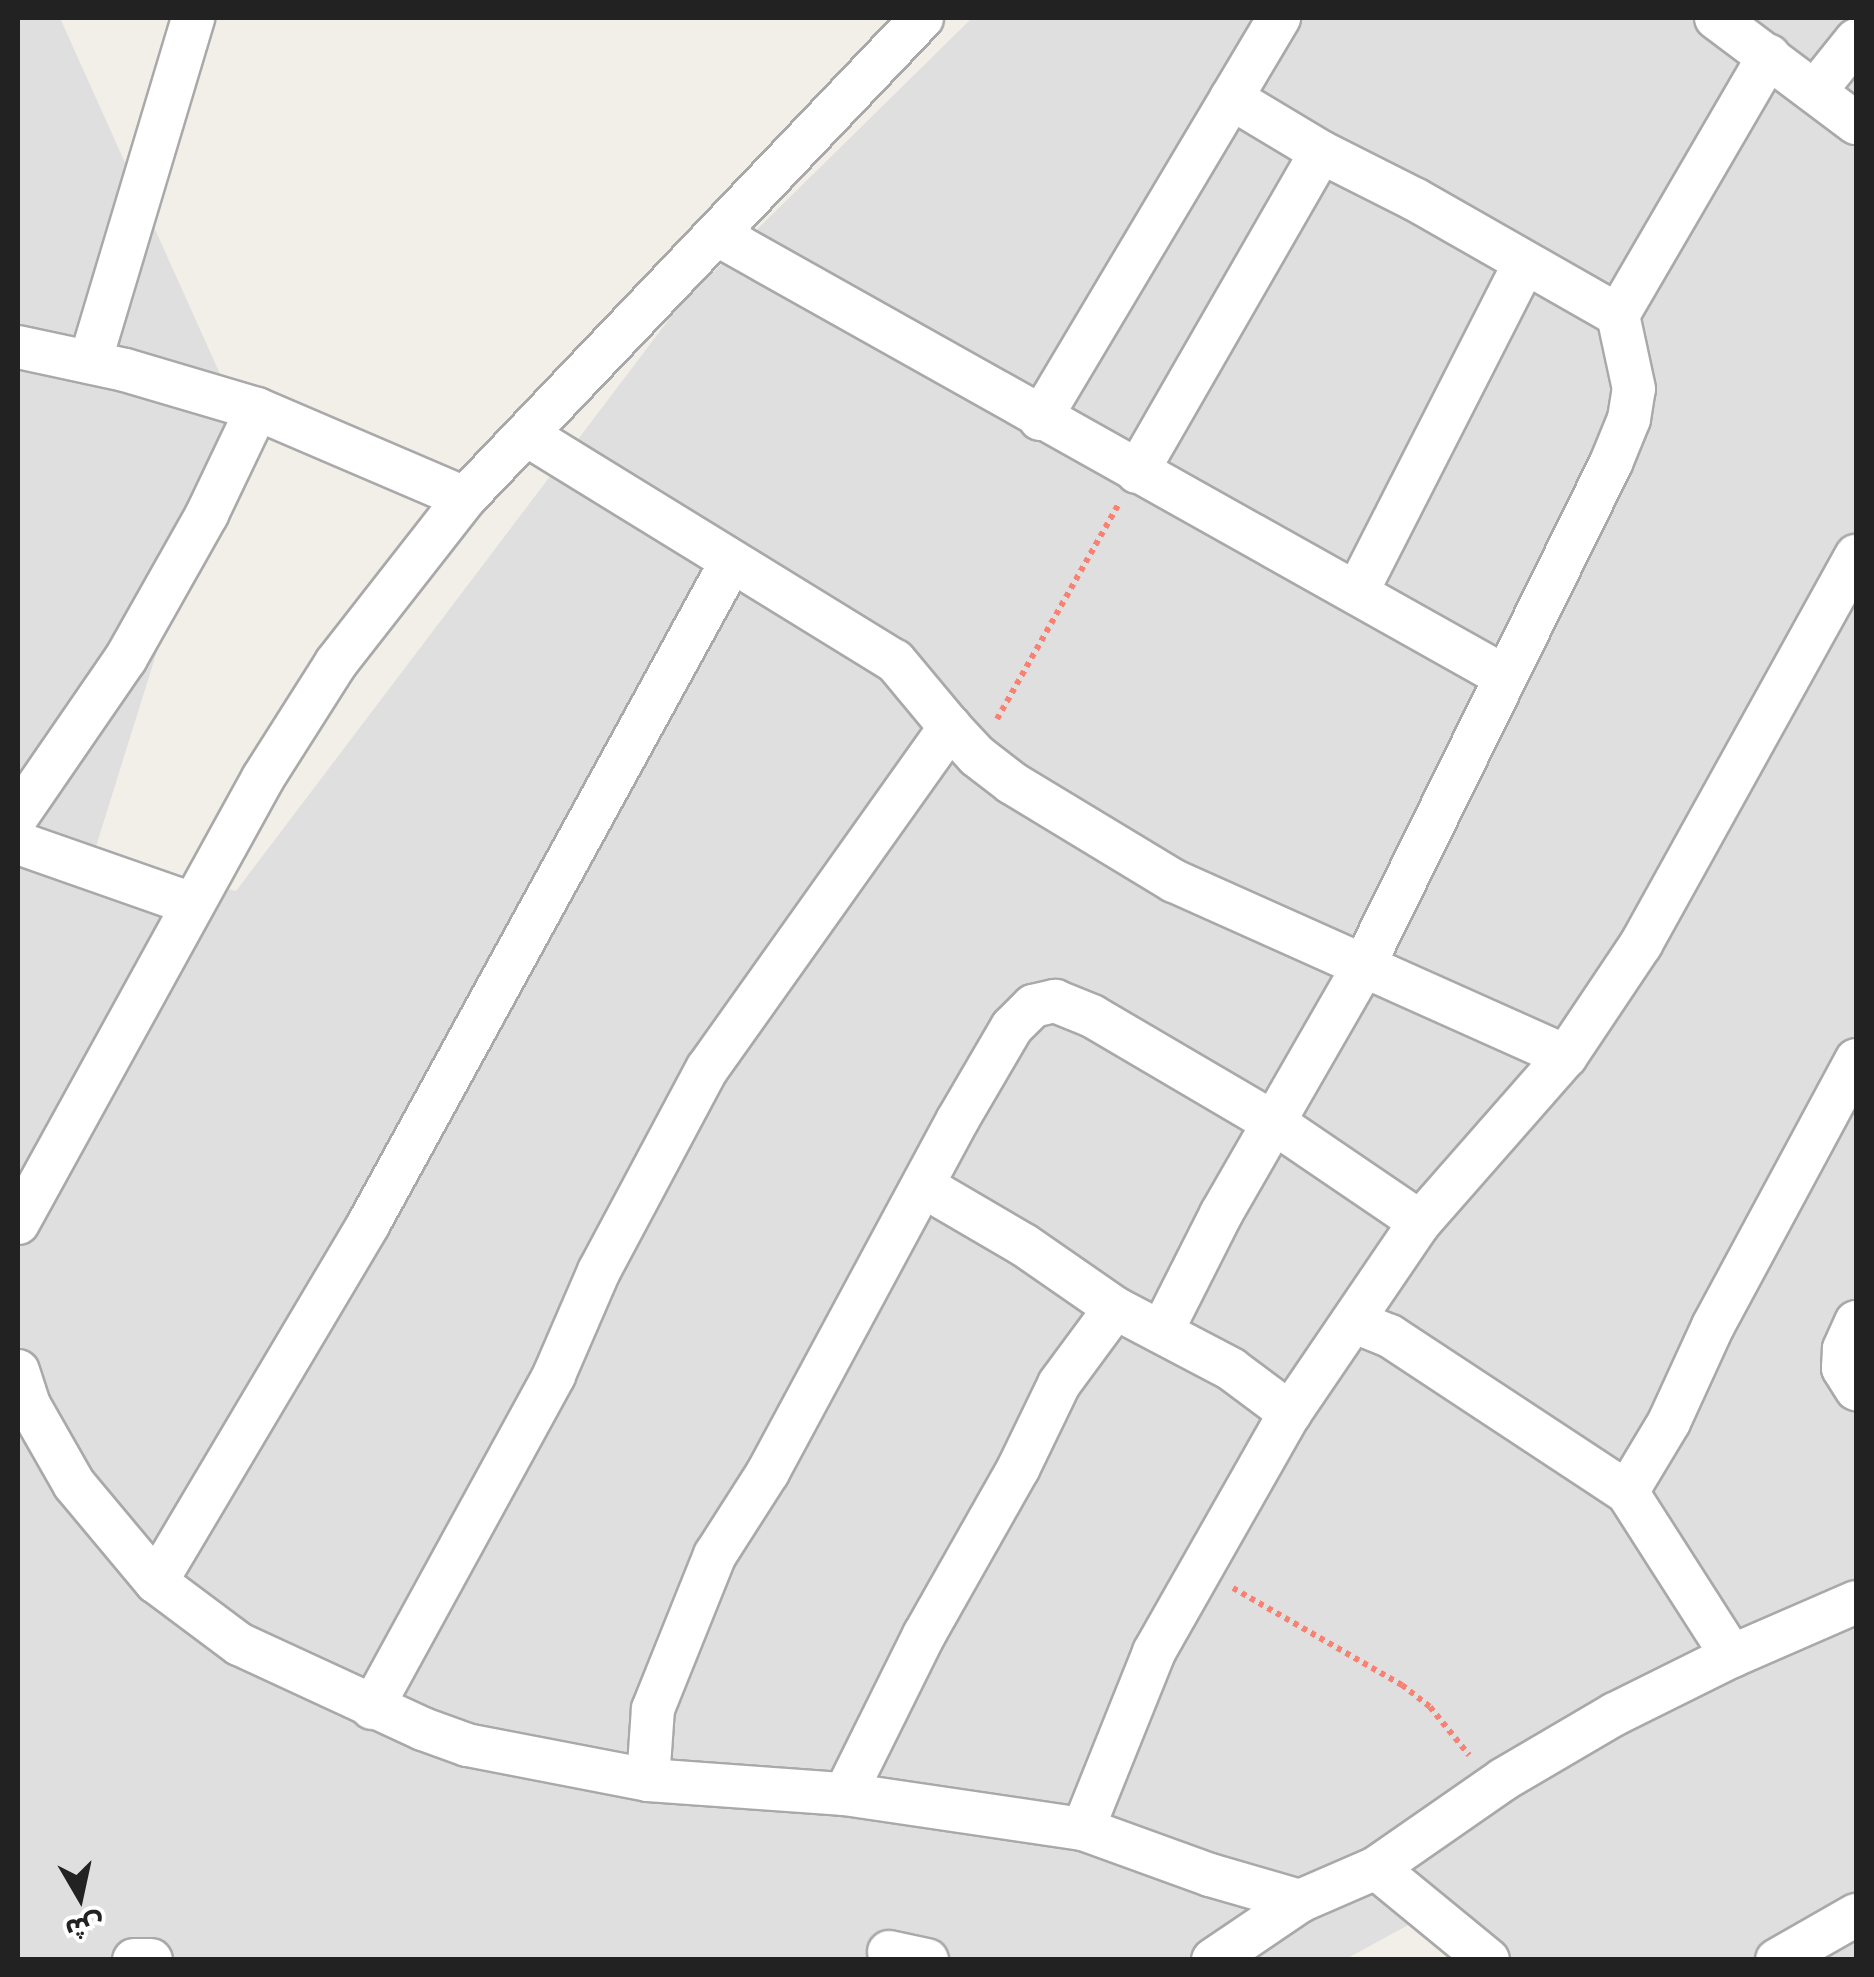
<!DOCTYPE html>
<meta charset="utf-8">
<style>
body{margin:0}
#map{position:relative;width:1874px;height:1977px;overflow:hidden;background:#f2efe9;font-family:"Fira Sans Condensed","Noto Sans Arabic",sans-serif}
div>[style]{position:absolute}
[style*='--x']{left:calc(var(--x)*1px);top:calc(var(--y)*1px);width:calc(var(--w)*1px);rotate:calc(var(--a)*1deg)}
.residential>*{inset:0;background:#e0dfdf}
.path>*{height:6px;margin-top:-3px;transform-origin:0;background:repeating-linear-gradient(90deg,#fa8072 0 5px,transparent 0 10px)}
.roads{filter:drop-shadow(2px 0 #a9a9a9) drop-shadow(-2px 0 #a9a9a9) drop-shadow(0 2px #a9a9a9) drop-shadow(0 -2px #a9a9a9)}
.street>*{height:42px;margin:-21px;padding:0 21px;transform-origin:21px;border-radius:21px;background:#fff}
span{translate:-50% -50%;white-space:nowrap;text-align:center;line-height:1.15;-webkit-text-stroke:8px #fff;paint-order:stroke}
.frame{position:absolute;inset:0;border:20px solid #222;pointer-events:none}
.north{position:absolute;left:30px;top:1847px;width:100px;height:100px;-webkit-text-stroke:8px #fff;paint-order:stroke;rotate:171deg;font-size:28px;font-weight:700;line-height:40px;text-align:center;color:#222}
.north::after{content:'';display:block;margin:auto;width:35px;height:45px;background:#222;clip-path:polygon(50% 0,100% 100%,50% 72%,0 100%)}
</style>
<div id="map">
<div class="residential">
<div style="clip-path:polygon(18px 18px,60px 18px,234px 405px,93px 856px,236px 891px,679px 306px,972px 18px,1856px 18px,1856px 1959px,1481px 1959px,1434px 1911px,1344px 1960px,18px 1959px)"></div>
</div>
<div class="path">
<div style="--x:997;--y:719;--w:248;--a:-60.5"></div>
<div style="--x:1233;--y:1588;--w:195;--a:29.9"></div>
<div style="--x:1402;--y:1685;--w:36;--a:38"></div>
<div style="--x:1430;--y:1707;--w:62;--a:50.9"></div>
</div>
<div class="roads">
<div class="street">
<div style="--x:1716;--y:18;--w:175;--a:36.9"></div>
<div style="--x:1816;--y:90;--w:64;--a:-51.3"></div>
<div style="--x:1231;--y:98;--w:105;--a:31"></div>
<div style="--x:1321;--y:152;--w:106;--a:26.8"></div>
<div style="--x:1416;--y:200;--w:232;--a:29.7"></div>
<div style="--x:1618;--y:315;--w:300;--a:-59.8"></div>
<div style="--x:718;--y:235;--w:901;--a:29.3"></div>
<div style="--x:18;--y:347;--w:109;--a:12.1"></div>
<div style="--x:125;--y:370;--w:138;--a:16.5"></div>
<div style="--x:257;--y:409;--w:226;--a:23.2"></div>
<div style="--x:90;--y:362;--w:359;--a:-73.3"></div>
<div style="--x:1040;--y:419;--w:467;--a:-59.2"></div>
<div style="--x:527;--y:435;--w:432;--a:31.6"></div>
<div style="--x:895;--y:661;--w:86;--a:50.2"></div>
<div style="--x:1137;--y:472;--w:369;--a:-60.1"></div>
<div style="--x:1357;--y:592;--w:368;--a:-63"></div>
<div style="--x:18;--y:815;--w:191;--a:-55.5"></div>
<div style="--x:126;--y:658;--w:165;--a:-60.6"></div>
<div style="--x:207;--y:514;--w:116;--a:-64.5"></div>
<div style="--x:18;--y:843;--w:184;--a:19.3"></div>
<div style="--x:923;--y:1186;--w:117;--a:30.3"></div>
<div style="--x:1024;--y:1245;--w:111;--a:34.7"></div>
<div style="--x:1115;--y:1308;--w:131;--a:27.7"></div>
<div style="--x:1231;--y:1369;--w:74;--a:36.7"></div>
<div style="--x:18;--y:1223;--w:508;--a:-61.16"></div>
<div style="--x:263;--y:778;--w:136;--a:-57.6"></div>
<div style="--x:336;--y:663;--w:209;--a:-52"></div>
<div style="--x:465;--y:498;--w:663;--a:-46.41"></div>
<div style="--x:1355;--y:1322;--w:38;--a:22"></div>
<div style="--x:1390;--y:1336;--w:284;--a:33.4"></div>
<div style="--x:1627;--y:1492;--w:195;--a:57.4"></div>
<div style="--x:1856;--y:1322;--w:30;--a:114"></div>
<div style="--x:1844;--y:1349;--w:19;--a:93"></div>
<div style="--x:1843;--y:1368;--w:25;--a:58"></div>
<div style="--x:1162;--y:1331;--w:131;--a:-63.2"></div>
<div style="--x:1221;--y:1214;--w:285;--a:-60.1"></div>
<div style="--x:1363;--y:967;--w:562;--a:-63.8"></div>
<div style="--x:1611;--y:463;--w:48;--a:-67.8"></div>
<div style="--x:1629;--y:419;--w:30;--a:-81"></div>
<div style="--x:1634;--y:389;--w:76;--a:-102.2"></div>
<div style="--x:18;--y:1371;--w:36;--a:72"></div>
<div style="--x:29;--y:1405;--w:91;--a:60.3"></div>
<div style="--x:74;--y:1484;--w:128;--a:50.1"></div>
<div style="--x:156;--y:1582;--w:104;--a:36.8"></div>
<div style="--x:239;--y:1644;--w:203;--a:24.8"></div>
<div style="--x:423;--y:1729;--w:47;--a:20"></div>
<div style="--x:467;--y:1745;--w:184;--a:10.9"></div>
<div style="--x:648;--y:1780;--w:197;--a:4.1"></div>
<div style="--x:845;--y:1794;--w:241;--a:8.4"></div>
<div style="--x:1083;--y:1829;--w:135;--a:19.9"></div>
<div style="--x:1210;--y:1875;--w:94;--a:16.1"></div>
<div style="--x:1627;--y:1492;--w:82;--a:-59"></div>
<div style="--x:1669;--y:1422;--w:106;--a:-65.4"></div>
<div style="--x:1713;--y:1326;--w:302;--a:-61.7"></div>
<div style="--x:156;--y:1582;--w:417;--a:-59.3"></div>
<div style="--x:369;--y:1223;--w:754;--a:-61.29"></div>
<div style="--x:372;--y:1708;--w:379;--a:-61.3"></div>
<div style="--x:554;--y:1375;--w:113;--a:-66.6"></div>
<div style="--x:599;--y:1271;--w:229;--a:-61.9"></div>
<div style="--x:707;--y:1069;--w:420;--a:-54.6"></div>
<div style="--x:950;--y:727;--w:40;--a:47"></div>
<div style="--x:977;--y:756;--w:44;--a:37.6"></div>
<div style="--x:1012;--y:783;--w:189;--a:31.2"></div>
<div style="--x:1174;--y:881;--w:429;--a:24.1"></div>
<div style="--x:648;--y:1780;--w:71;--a:-86"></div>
<div style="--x:653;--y:1709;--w:166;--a:-68.1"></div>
<div style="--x:715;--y:1555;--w:98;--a:-57.4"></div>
<div style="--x:768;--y:1472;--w:399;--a:-61.7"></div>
<div style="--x:957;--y:1121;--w:109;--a:-59.7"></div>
<div style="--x:1012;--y:1027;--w:30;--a:-45"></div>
<div style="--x:1033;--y:1006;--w:23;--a:-13"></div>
<div style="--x:1055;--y:1001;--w:40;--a:22"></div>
<div style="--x:1092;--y:1016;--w:213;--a:30.4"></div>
<div style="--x:1276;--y:1124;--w:174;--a:34.2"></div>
<div style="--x:845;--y:1794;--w:178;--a:-63.6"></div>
<div style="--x:924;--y:1635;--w:191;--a:-60.5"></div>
<div style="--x:1018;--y:1469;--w:94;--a:-64.2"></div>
<div style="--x:1059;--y:1384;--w:94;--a:-53.6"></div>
<div style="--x:1083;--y:1829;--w:191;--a:-68.1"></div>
<div style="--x:1154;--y:1652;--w:275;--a:-60.4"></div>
<div style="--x:1290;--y:1413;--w:231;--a:-55.8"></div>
<div style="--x:1420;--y:1222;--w:221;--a:-48.7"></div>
<div style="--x:1566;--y:1056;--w:135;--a:-56.2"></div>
<div style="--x:1641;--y:944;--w:444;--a:-61"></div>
<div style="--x:1376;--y:1868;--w:145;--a:39.4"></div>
<div style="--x:889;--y:1952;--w:39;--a:12"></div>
<div style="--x:134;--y:1960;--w:17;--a:0"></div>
<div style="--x:1213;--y:1960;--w:105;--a:-34.1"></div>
<div style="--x:1300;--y:1901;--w:83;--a:-23.5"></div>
<div style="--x:1376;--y:1868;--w:156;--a:-34.8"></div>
<div style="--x:1504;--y:1779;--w:129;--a:-30.4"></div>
<div style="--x:1615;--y:1714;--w:131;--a:-26.4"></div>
<div style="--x:1732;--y:1656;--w:135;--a:-23.5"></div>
<div style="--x:1777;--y:1960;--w:91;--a:-29.7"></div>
</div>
</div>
<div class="frame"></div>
<div class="north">ش</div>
</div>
